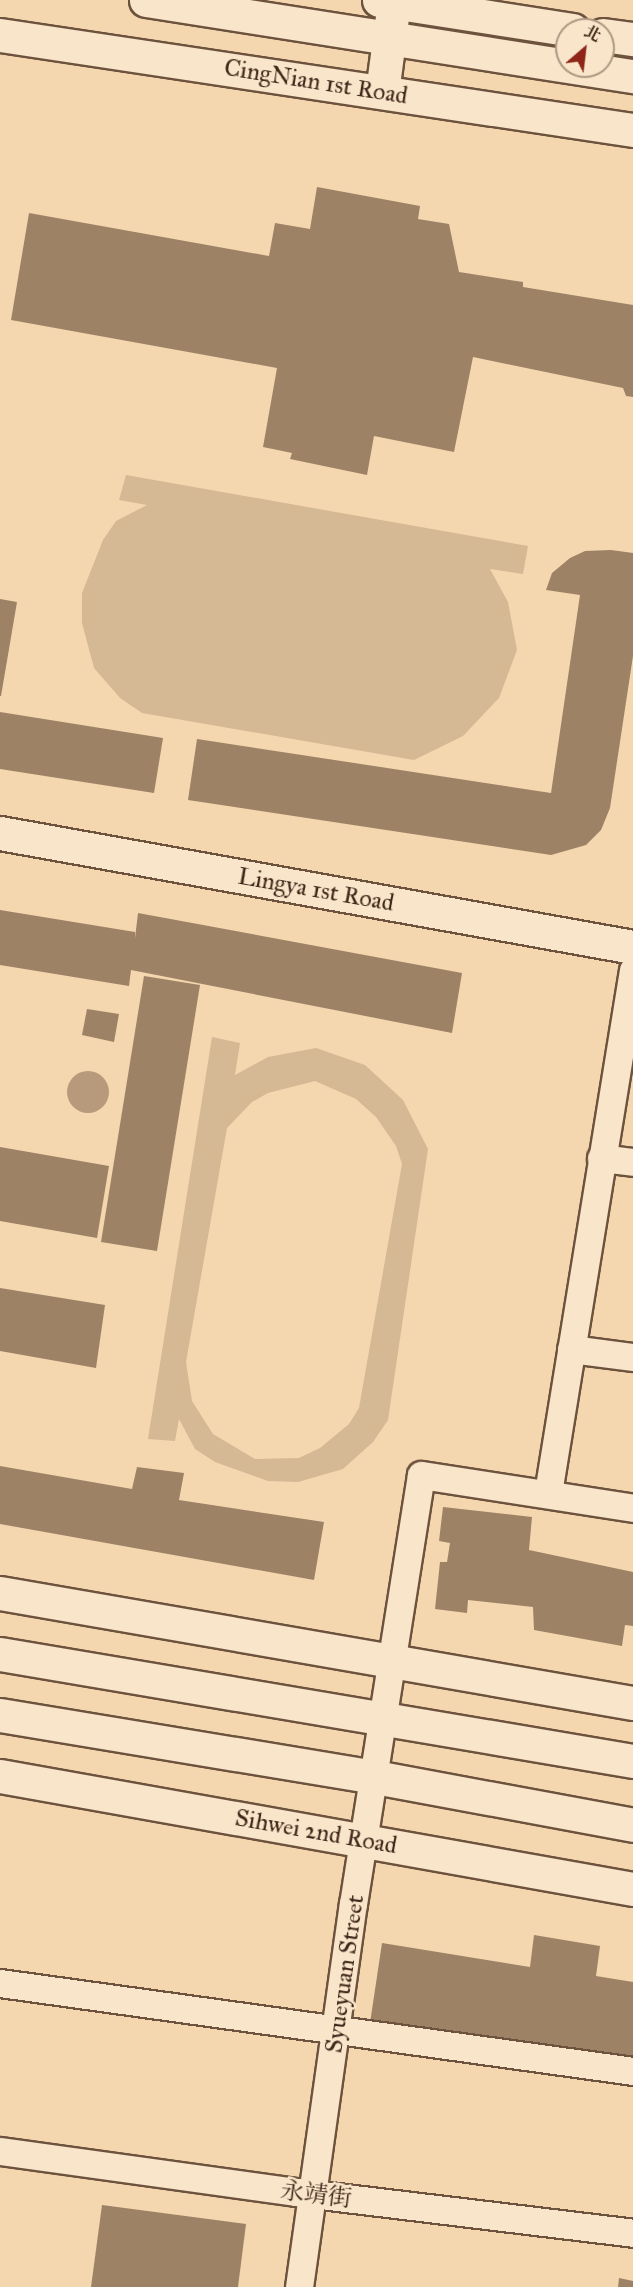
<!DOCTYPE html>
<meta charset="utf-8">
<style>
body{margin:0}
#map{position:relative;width:633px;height:2287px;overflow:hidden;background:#f4d7ae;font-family:"IM FELL Great Primer","Noto Serif TC",serif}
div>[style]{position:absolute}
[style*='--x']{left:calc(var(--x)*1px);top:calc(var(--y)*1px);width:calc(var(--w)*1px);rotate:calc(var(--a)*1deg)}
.green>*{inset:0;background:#d5b995}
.water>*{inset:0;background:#b79a7b}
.round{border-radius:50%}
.building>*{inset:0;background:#9e8266}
.roads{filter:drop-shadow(2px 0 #6d523e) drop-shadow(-2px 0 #6d523e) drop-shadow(0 2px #6d523e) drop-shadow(0 -2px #6d523e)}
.street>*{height:27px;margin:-13.5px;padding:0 13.5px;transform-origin:13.5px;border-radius:13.5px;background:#f8e5ca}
.secondary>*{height:33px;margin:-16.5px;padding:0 16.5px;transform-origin:16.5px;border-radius:16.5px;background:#f8e5ca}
span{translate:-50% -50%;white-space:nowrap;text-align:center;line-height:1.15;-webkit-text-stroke:5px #f8e5ca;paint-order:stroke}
.street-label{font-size:24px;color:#402519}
.north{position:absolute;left:555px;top:18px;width:60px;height:60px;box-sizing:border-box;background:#f8e5ca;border:2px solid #ae9883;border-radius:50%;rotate:28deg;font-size:16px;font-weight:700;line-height:24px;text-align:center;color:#402519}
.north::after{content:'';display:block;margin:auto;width:21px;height:27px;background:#8f2418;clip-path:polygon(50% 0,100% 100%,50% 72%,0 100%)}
</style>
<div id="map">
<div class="green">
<div style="clip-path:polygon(126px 475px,528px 546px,523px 574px,490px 569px,508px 602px,517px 650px,499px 698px,463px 736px,414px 760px,142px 713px,120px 698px,94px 668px,82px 623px,82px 593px,103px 540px,116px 521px,147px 505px,119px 500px)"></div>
<div style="clip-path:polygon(evenodd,212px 1037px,240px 1043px,235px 1075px,268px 1057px,316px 1048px,365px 1065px,403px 1100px,428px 1149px,388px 1420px,373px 1442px,343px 1469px,298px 1482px,268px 1481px,215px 1462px,195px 1449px,179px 1419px,175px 1441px,148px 1439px,212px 1037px,315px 1081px,356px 1099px,376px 1117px,396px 1146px,402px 1164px,359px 1408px,349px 1424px,320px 1448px,299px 1458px,255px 1459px,213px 1434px,192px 1401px,186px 1362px,227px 1128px,252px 1102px,268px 1093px,315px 1081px)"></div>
</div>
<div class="water">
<div class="round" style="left:67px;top:1071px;width:42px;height:42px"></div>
</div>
<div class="building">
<div style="clip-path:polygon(317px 187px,420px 206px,418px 219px,449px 224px,459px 272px,523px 282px,523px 287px,633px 305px,633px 397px,626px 396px,623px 388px,473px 357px,454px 452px,374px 436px,367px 475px,290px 459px,292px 453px,263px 447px,277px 368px,11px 320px,29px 213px,269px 256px,275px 223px,310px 229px)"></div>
<div style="clip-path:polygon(611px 550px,633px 553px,633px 656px,610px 808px,601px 830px,586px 845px,551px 855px,188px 800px,197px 739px,551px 793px,580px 595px,546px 590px,552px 573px,570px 558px,585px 551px)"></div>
<div style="clip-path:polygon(0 599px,17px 602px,1px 696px,0 696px)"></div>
<div style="clip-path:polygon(0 712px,163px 738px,154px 793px,0 769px)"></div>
<div style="clip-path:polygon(0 910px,135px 932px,135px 938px,138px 913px,462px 973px,452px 1033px,131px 970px,129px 986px,0 965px)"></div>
<div style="clip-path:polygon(144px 976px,200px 985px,157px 1251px,101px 1242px)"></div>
<div style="clip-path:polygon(87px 1009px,119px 1014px,114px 1042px,82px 1035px)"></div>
<div style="clip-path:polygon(0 1147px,109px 1166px,97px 1238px,0 1221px)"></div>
<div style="clip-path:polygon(0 1288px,105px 1305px,96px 1368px,0 1351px)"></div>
<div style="clip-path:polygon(0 1466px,132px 1489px,137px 1467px,184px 1473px,179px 1500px,324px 1522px,314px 1580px,0 1524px)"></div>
<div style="clip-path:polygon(443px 1507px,532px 1517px,529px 1550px,633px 1572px,633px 1626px,625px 1625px,622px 1646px,534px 1630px,533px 1607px,468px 1600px,467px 1613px,435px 1609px,440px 1562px,447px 1562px,450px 1543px,439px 1541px)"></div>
<div style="clip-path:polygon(534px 1935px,600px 1946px,596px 1976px,633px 1982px,633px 2065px,370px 2023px,382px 1943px,530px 1967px)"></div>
<div style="clip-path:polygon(102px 2205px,246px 2224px,238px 2287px,91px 2287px)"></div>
<div style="clip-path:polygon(619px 2278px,633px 2281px,633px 2287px,618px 2287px)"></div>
</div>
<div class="roads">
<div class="street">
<div style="--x:601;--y:1158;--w:32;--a:7"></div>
<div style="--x:571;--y:1349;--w:63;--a:7.4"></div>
<div style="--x:548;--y:1493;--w:530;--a:-80.77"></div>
<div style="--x:0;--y:1983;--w:639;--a:7.91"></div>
<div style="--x:0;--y:2151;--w:299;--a:7.9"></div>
<div style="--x:296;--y:2192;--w:339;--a:6.9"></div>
<div style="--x:299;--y:2287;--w:387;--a:-82"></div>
<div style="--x:353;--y:1904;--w:434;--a:-81"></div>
<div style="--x:421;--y:1475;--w:215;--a:8.8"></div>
</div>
<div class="secondary">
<div style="--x:146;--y:0;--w:493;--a:8.9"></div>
<div style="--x:379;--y:0;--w:196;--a:8.8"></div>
<div style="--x:0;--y:35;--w:640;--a:8.54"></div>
<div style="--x:603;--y:35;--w:30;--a:8"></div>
<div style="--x:382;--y:92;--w:76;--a:-82.4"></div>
<div style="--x:0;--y:833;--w:643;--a:10.21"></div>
<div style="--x:0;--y:1593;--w:642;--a:9.86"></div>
<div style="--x:0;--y:1654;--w:642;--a:9.59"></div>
<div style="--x:0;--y:1715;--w:380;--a:9.4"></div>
<div style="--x:375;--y:1777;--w:262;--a:10.5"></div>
<div style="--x:0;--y:1776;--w:643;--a:10.12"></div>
</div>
</div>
<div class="street-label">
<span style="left:316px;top:82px;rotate:9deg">CingNian 1st Road</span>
<span style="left:316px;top:890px;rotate:10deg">Lingya 1st Road</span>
<span style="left:316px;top:1832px;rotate:10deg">Sihwei 2nd Road</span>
<span style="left:345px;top:1974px;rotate:-82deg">Syueyuan Street</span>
<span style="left:316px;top:2195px;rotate:7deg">永靖街</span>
</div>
<div class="north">北</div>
</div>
